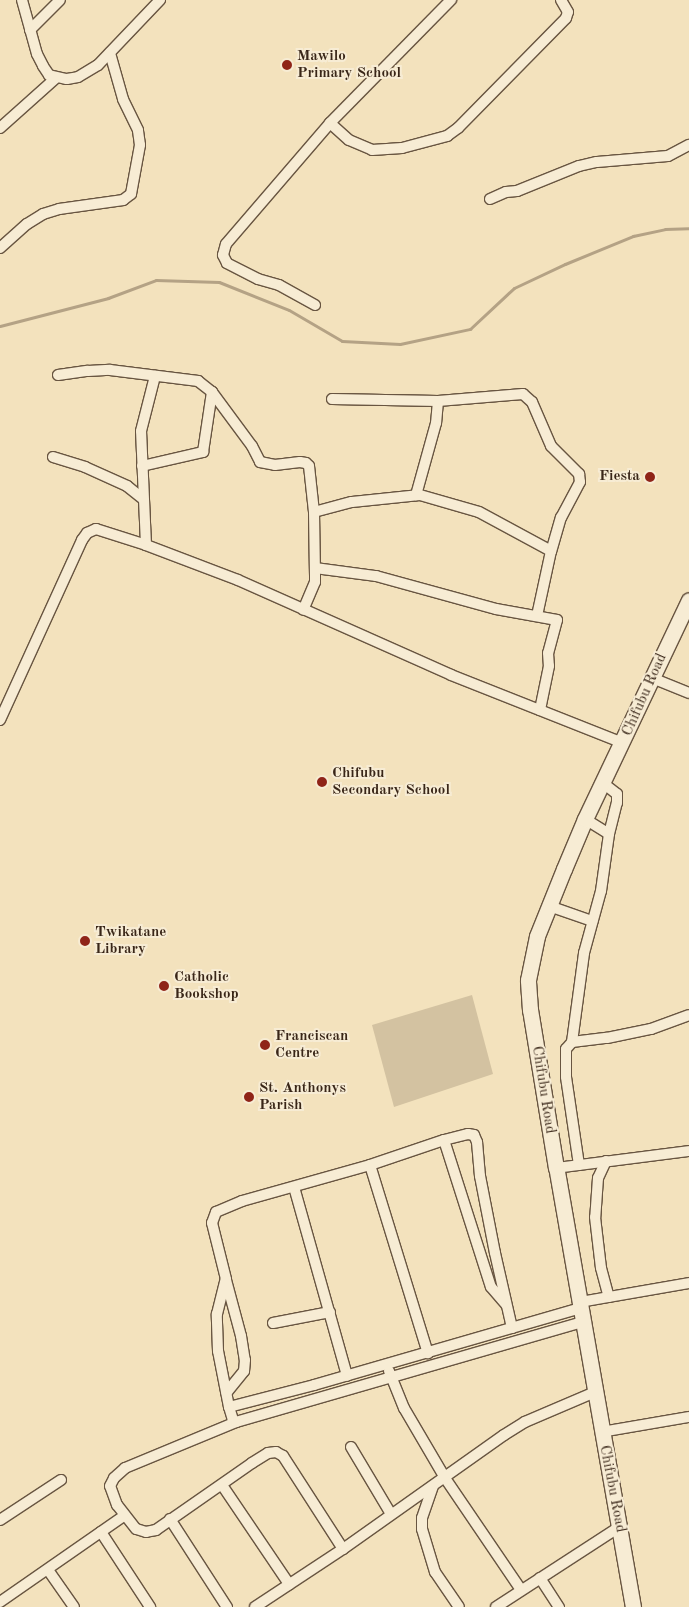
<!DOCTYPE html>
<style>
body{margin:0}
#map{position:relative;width:689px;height:1607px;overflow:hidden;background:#f3e2bd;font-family:"Old Standard TT",serif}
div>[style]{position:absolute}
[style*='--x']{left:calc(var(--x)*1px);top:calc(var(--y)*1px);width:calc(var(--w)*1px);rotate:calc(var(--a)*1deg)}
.green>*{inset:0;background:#d3c2a1}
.stream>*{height:3px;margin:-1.5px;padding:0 1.5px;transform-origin:1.5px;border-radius:1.5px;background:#b4a285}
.roads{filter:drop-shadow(1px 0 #685541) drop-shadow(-1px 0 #685541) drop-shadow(0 1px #685541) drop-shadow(0 -1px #685541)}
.street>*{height:10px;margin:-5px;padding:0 5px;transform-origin:5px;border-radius:5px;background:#f7ecd4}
.secondary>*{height:15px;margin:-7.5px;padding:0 7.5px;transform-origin:7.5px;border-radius:7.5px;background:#f7ecd4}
.dots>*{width:14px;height:14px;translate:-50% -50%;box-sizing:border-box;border:2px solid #f7ecd4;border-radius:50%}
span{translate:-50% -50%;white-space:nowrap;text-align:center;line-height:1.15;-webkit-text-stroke:4px #f7ecd4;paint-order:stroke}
.poi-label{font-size:15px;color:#392618;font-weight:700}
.left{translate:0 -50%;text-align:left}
.right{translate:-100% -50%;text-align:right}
.street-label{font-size:15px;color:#392618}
</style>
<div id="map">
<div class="green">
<div style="clip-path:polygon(472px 995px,493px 1074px,394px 1107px,372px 1025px)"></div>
</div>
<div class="stream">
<div style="--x:0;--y:326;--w:112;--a:-14.5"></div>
<div style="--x:108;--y:298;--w:51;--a:-20.6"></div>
<div style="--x:156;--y:280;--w:63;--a:1.8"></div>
<div style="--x:219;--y:282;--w:75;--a:21.8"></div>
<div style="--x:289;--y:310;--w:61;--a:30.3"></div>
<div style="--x:342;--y:341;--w:58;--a:3"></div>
<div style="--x:400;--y:344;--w:72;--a:-12.1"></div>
<div style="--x:470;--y:329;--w:60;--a:-43"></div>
<div style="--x:514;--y:288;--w:56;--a:-25.2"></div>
<div style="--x:565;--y:264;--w:74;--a:-22.4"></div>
<div style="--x:633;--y:236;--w:33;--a:-12"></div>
<div style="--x:665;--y:229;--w:24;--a:-2"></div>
</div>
<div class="roads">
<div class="street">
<div style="--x:22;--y:0;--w:56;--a:74.5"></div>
<div style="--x:37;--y:54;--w:13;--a:63"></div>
<div style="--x:43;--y:66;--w:11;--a:56"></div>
<div style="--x:49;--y:75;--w:18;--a:13"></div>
<div style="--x:67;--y:79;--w:11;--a:-10"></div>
<div style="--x:78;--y:77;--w:23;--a:-31"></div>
<div style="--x:98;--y:65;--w:90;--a:-46.4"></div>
<div style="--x:30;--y:30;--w:42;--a:-45"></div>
<div style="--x:330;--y:123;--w:25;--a:42"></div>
<div style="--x:349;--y:140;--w:25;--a:23"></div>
<div style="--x:372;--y:150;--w:30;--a:-4"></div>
<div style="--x:402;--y:148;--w:47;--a:-14.9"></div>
<div style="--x:447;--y:136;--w:14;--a:-36"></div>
<div style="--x:458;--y:128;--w:154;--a:-45.5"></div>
<div style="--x:566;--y:18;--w:6;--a:-72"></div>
<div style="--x:568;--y:12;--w:14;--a:-120"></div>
<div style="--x:0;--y:128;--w:75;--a:-41.8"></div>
<div style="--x:490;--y:199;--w:17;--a:-24"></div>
<div style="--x:506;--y:192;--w:11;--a:-5"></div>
<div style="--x:517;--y:191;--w:67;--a:-22"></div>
<div style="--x:579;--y:166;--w:18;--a:-13"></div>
<div style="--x:597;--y:162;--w:71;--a:-4.8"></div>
<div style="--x:668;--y:156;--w:24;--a:-28"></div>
<div style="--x:0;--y:248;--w:36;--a:-42"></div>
<div style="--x:27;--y:224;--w:19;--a:-32"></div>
<div style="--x:43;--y:214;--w:17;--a:-17"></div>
<div style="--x:59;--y:209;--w:65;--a:-8"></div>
<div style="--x:123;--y:200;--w:10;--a:-37"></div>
<div style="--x:131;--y:194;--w:50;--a:-79.6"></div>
<div style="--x:140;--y:145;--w:15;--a:-98"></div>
<div style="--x:138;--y:130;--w:34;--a:-116"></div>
<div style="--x:123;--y:99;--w:48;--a:-105.8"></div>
<div style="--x:315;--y:305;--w:41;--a:-150.9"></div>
<div style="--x:279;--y:285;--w:22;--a:-164"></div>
<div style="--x:258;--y:279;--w:35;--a:-153"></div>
<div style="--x:227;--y:263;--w:9;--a:-117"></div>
<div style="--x:223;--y:255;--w:11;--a:-75"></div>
<div style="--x:226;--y:244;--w:160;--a:-49.3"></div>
<div style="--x:330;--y:123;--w:173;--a:-45.5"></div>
<div style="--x:58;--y:375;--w:30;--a:-8"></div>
<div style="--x:88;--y:371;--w:22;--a:-3"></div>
<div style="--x:110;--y:370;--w:89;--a:7.1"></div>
<div style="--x:198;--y:381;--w:18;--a:38"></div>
<div style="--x:212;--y:392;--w:67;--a:53.5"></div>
<div style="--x:252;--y:446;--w:18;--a:63"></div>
<div style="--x:260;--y:462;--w:15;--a:11"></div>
<div style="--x:275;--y:465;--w:25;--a:-7"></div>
<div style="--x:300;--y:462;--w:6;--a:9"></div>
<div style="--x:306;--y:463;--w:4;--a:45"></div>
<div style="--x:309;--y:466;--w:46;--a:83.8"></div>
<div style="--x:314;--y:512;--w:63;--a:89.1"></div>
<div style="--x:315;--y:575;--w:7;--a:90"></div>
<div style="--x:315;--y:582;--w:30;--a:113"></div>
<div style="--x:332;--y:399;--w:106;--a:1.1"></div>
<div style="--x:438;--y:401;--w:22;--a:95"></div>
<div style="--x:436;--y:423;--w:75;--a:105.5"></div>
<div style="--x:438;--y:401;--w:85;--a:-4.7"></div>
<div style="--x:523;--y:394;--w:12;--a:42"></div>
<div style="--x:532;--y:402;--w:48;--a:66.6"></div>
<div style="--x:551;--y:446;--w:40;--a:45"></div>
<div style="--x:579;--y:474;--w:8;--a:83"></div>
<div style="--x:580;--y:482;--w:40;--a:118"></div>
<div style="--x:561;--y:517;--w:35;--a:106"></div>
<div style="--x:551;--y:551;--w:66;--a:102.2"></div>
<div style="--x:53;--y:457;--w:34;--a:17"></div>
<div style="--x:85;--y:467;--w:46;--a:24.3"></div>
<div style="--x:127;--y:486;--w:21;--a:39"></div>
<div style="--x:142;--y:466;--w:63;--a:-12.9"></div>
<div style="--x:203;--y:452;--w:61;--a:-81.5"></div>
<div style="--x:314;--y:512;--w:39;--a:-15"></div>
<div style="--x:352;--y:502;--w:68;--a:-5.9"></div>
<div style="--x:420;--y:495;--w:61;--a:16.1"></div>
<div style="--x:479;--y:512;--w:82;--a:28.4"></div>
<div style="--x:146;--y:545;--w:114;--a:-92.5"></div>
<div style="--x:141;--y:431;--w:57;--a:-75.7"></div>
<div style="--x:315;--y:568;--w:62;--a:7.5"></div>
<div style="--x:376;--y:576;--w:124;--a:15.4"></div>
<div style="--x:496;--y:609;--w:62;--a:10.2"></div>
<div style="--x:557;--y:620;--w:34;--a:105"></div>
<div style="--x:548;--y:653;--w:13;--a:86"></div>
<div style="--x:549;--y:666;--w:45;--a:101.6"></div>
<div style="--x:652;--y:678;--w:40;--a:22"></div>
<div style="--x:0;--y:720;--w:198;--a:-65.5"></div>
<div style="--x:82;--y:540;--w:9;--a:-54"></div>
<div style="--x:87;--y:533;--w:10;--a:-24"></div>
<div style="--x:96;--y:529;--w:52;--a:17.7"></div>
<div style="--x:146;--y:545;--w:98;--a:20.8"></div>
<div style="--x:238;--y:580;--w:233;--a:24"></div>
<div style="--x:451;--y:675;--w:185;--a:21.6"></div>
<div style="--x:585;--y:819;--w:28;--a:32"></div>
<div style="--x:549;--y:906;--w:46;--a:19.2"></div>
<div style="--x:572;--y:1042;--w:90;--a:-82.3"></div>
<div style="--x:584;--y:953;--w:64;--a:-74.7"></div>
<div style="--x:601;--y:891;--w:58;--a:-82"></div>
<div style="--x:609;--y:834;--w:32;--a:-76"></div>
<div style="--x:617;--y:803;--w:9;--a:-90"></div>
<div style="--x:617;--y:794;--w:18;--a:-142"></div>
<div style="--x:444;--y:1140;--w:154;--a:72.3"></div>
<div style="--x:491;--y:1287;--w:23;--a:49"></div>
<div style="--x:606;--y:1161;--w:19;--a:115"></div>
<div style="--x:598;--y:1178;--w:39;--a:94"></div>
<div style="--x:595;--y:1217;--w:51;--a:83.3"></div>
<div style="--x:601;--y:1268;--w:30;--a:75"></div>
<div style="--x:370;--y:1165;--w:197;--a:72.9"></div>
<div style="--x:579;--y:1165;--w:89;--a:-98.4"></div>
<div style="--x:566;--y:1077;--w:28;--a:-90"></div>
<div style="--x:566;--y:1049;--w:9;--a:-49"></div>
<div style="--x:572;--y:1042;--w:35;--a:-7"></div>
<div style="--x:607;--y:1038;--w:45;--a:-11.6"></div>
<div style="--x:651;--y:1029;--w:40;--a:-20.2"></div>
<div style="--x:556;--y:1168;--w:134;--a:-7.3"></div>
<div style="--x:294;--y:1187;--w:196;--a:74.3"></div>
<div style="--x:226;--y:1280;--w:58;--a:75"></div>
<div style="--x:241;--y:1336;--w:24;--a:81"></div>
<div style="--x:245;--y:1360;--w:11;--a:95"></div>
<div style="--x:244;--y:1371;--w:28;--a:129"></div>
<div style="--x:580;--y:1302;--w:111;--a:-9.9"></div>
<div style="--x:273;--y:1323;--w:58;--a:-10.9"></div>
<div style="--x:389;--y:1371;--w:40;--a:68"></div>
<div style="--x:404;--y:1408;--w:81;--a:59.6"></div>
<div style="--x:445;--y:1478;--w:135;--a:55.8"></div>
<div style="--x:229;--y:1407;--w:88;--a:-14.5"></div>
<div style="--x:314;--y:1385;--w:278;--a:-16.1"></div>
<div style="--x:236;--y:1422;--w:4;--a:-146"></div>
<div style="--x:233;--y:1420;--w:14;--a:-107"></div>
<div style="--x:229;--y:1407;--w:57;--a:-101.1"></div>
<div style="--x:218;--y:1351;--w:37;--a:-92"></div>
<div style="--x:217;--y:1314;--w:36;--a:-76"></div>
<div style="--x:226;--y:1279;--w:58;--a:-104"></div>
<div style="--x:212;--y:1223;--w:12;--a:-70"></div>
<div style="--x:216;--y:1212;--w:28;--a:-23"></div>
<div style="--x:242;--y:1201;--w:133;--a:-15.7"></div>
<div style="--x:370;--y:1165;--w:78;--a:-18.7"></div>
<div style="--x:444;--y:1140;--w:25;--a:-14"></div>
<div style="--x:468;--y:1134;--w:6;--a:9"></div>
<div style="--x:474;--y:1135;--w:8;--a:67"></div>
<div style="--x:477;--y:1142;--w:34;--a:85"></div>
<div style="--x:480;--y:1176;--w:78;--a:79"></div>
<div style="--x:495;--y:1253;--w:77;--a:77.2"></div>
<div style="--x:601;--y:1432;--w:89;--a:-9.7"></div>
<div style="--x:351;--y:1447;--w:78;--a:59.2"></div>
<div style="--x:222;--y:1485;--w:120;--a:55.9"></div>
<div style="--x:433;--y:1486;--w:34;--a:109"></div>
<div style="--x:422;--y:1518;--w:11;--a:90"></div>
<div style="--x:422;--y:1529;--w:45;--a:73.2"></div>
<div style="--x:435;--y:1572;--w:42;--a:55.6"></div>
<div style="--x:170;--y:1519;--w:105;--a:57.1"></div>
<div style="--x:0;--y:1520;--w:73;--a:-33.3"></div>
<div style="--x:101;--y:1532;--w:90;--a:56.8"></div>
<div style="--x:343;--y:1549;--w:111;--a:-122.8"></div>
<div style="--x:283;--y:1456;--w:8;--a:-150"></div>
<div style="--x:276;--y:1452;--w:8;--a:173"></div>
<div style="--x:268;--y:1453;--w:19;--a:148"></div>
<div style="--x:252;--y:1463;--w:117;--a:145.1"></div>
<div style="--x:156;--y:1530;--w:10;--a:169"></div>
<div style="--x:146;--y:1532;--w:10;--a:-163"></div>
<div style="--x:136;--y:1529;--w:31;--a:-128"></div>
<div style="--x:117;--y:1505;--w:20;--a:-110"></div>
<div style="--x:110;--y:1486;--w:9;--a:-63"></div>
<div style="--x:114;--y:1478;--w:15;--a:-42"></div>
<div style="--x:125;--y:1468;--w:120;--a:-22.5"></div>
<div style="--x:236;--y:1422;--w:361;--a:-16.1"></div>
<div style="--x:48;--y:1570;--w:45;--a:54.9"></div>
<div style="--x:540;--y:1578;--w:35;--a:57"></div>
<div style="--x:0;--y:1602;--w:152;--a:-34.8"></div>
<div style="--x:255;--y:1607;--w:105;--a:-33.4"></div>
<div style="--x:343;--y:1549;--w:197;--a:-35.3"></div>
<div style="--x:504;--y:1435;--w:25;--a:-32"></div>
<div style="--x:525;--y:1422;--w:76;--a:-23.2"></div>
<div style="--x:496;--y:1607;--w:147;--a:-33"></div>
</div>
<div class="secondary">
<div style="--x:633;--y:1607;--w:446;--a:-99.9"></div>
<div style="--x:556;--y:1168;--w:160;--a:-99.3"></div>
<div style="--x:530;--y:1010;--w:30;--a:-94"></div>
<div style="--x:528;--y:980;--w:45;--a:-78.4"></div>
<div style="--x:537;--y:936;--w:72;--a:-68.1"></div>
<div style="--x:564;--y:869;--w:54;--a:-67.2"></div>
<div style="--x:585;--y:819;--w:242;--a:-64.6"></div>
</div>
</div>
<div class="dots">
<div style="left:287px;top:65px;background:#8f2418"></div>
<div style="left:650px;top:477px;background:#8f2418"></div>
<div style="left:322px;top:782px;background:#8f2418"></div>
<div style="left:85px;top:941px;background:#8f2418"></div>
<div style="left:164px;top:986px;background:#8f2418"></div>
<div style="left:265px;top:1045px;background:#8f2418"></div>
<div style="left:249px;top:1097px;background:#8f2418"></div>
</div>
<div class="poi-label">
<span class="left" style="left:297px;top:65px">Mawilo<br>Primary School</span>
<span class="right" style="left:640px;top:477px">Fiesta</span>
<span class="left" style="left:332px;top:782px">Chifubu<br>Secondary School</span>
<span class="left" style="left:95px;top:941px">Twikatane<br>Library</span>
<span class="left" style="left:174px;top:986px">Catholic<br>Bookshop</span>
<span class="left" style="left:275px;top:1045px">Franciscan<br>Centre</span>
<span class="left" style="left:259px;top:1097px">St. Anthonys<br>Parish</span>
</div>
<div class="street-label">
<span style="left:645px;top:695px;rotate:-66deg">Chifubu Road</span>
<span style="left:543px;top:1090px;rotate:81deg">Chifubu Road</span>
<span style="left:612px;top:1489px;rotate:79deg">Chifubu Road</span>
</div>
</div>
